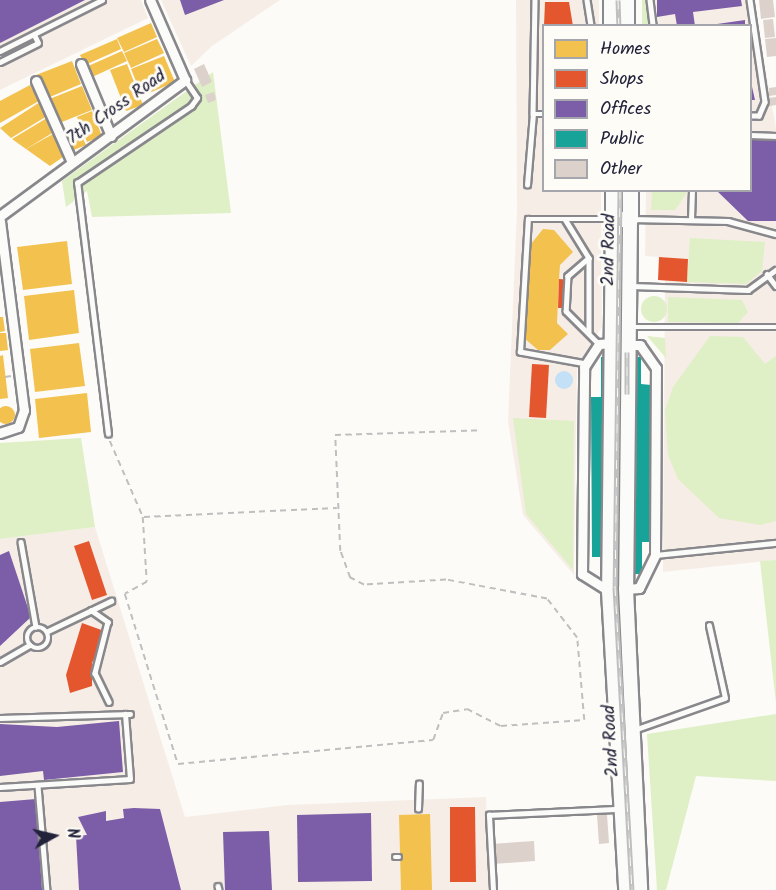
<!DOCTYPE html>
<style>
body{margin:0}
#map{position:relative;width:776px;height:890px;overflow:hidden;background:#fcfbf8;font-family:Kalam,sans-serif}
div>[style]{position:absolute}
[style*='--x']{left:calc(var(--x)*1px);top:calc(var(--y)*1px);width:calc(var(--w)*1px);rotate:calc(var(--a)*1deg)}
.built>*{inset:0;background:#f6ede6}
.green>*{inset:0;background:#dfefc6}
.round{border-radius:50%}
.water>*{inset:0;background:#c4e0f7}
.homes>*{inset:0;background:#f2c14e}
.shops>*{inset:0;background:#e4572e}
.offices>*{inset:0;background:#7b5ea7}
.public>*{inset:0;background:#17a398}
.building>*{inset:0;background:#dcd1cb}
.path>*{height:1.5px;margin-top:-0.75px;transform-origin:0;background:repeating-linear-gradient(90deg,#bfbfc0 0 6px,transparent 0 10.5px)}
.roads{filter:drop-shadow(2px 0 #88888c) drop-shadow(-2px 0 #88888c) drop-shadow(0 2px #88888c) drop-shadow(0 -2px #88888c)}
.lane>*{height:4.5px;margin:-2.25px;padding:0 2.25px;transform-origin:2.25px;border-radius:2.25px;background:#fbfbf9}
.lane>.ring{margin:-2.25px;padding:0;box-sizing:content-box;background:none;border:4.5px solid #fbfbf9;border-radius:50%}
.street>*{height:9px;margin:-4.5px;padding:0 4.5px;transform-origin:4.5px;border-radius:4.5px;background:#fbfbf9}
.secondary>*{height:14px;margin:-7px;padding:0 7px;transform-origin:7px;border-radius:7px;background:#fbfbf9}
.primary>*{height:15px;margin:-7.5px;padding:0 7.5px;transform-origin:7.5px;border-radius:7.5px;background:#fbfbf9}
.rail>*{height:5px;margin-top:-2.5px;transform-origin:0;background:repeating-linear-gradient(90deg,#fdfcf7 0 9px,#bfbfc0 0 18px);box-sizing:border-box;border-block:2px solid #bfbfc0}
span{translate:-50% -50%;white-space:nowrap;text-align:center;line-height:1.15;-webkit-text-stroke:6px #fdfcf7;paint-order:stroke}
.street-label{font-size:18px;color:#22223b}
.legend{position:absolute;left:542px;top:24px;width:210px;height:168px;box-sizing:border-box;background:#fdfcf7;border:2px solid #a5a5ac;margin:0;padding:8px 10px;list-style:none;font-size:18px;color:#22223b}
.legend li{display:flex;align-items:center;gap:12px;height:30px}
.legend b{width:30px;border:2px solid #a5a5ac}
.north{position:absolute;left:24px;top:806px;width:60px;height:60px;-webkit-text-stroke:4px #fdfcf7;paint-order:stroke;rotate:82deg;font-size:16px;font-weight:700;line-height:24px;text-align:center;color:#22223b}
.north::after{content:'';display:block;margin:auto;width:21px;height:27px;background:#22223b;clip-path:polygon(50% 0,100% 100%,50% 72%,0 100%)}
</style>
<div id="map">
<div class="built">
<div style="clip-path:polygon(0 0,141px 0,148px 18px,0 90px)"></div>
<div style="clip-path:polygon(161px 0,280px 0,212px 46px,191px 66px)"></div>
<div style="clip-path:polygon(516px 0,599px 0,599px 25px,544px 26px,544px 190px,601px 191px,602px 327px,577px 365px,574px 575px,523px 515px,508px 422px,517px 209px)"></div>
<div style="clip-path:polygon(642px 0,753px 0,776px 128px,776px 560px,663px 572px,665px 280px,687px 281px,688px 259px,645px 256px,646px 191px,750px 190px,750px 26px,642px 25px)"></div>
<div style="clip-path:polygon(95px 527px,185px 817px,287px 805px,486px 797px,489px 890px,0 890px,0 539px)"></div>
</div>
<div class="green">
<div style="clip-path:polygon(642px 0,648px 0,649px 25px,642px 25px)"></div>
<div style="clip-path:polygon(213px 72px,231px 213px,92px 217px,87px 191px,66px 207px,62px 181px)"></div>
<div style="clip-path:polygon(652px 191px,652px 190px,688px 191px,675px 210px,651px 210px)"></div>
<div style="clip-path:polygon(690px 238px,765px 242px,762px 271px,746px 284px,687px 282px)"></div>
<div class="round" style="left:641px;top:296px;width:26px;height:26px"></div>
<div style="clip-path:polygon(668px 297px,742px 300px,748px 312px,738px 323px,668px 322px)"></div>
<div style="clip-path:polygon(647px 336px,665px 338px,666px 358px)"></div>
<div style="clip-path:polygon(710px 336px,743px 337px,765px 364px,776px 356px,776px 521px,760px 525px,719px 518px,678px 479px,668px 455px,665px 410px,673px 387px)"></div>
<div style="clip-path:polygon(513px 418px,574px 421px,573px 570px,526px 514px)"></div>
<div style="clip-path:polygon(81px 438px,95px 527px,0 539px,0 443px)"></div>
<div style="clip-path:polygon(776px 560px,776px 703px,760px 561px)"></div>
<div style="clip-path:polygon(776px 714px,776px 781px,696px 776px,666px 890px,657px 890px,647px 734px)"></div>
</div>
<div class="water">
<div class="round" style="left:555px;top:371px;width:18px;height:18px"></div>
</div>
<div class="homes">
<div style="clip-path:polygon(151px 23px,157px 37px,124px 52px,117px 38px)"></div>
<div style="clip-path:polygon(117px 39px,121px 49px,85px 65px,80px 55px)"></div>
<div style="clip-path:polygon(157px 39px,164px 53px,131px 68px,124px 53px)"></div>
<div style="clip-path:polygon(122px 51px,127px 61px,90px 78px,86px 67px)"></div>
<div style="clip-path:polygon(164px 56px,175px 82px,142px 96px,131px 69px)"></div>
<div style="clip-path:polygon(72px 61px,81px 84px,45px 99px,36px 75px)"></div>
<div style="clip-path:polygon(127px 64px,143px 105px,126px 111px,110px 70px)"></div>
<div style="clip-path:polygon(30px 85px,39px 101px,0 123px,0 101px)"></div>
<div style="clip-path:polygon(82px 86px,92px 110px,57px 124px,47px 100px)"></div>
<div style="clip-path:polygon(40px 102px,47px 116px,11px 138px,0 128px)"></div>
<div style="clip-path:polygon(92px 111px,102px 136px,87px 142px,77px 117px)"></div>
<div style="clip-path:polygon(47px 118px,54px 132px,26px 149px,12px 139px)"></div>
<div style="clip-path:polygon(79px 130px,86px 145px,69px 152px,62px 137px)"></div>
<div style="clip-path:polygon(53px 134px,63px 157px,50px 166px,26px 149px)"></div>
<div style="clip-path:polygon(543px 229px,554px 230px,573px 252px,560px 265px,559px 279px,557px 323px,568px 334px,550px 350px,538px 350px,524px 338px,531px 244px)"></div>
<div style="clip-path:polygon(67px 241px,72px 284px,23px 290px,17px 247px)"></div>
<div style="clip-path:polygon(74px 290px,79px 333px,29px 340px,24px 296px)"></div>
<div style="clip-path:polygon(0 317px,3px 317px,5px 331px,0 332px)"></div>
<div style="clip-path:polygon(0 333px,6px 333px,8px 350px,0 351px)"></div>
<div style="clip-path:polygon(79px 343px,85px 386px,35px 392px,30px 349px)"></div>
<div style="clip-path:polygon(3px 355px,8px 398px,0 399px,0 356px)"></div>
<div style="clip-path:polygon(87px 393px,91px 432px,39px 438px,35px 399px)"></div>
<div class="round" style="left:-3px;top:406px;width:18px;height:18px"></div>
<div style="clip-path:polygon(430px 814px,432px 890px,401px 890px,399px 815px)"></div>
</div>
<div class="shops">
<div style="clip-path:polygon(545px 2px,569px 2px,573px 26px,544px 26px)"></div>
<div style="clip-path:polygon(659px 257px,688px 259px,687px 282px,658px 280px)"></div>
<div style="clip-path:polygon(559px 279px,571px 280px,570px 308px,558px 308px)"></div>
<div style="clip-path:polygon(532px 364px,549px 365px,546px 418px,529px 417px)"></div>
<div style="clip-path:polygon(89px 541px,107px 595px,92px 600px,74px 546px)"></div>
<div style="clip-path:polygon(82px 623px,107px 632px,92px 663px,92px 686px,70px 693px,66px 675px)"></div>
<div style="clip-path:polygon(450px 807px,475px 807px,476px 882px,450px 882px)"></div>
</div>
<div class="offices">
<div style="clip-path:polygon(0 0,85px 0,0 43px)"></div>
<div style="clip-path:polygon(180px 0,224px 0,185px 15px)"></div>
<div style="clip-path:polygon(657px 0,741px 0,742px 6px,693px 12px,695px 26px,677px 26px,675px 14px,657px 17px)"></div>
<div style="clip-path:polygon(745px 20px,745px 26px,717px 26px,717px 24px)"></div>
<div style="clip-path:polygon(750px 78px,755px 100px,750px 100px)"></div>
<div style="clip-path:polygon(750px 138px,776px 139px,776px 221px,748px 221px,716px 190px,750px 190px)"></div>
<div style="clip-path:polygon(9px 551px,31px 617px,0 646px,0 555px)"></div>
<div style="clip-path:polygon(119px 721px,123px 772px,44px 780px,43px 771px,0 776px,0 724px,57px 727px)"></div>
<div style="clip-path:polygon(36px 799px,42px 890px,0 890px,0 802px)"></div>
<div style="clip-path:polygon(134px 808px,160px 809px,181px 890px,79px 890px,76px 836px,87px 835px,78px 817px,106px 811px,106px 821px,124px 818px,123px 809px)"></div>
<div style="clip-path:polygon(371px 813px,372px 881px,298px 882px,297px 815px)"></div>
<div style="clip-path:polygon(269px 831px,272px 890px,225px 890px,223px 832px)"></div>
</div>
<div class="public">
<div style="clip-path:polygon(601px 357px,641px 357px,641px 384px,651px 385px,652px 542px,642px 542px,642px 574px,601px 574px,601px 557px,592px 557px,591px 397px,601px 397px)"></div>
</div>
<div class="building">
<div style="clip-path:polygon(759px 0,773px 0,775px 17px,761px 19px)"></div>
<div style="clip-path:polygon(773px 19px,775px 37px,765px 38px,763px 20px)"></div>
<div style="clip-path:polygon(776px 38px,776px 56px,767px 57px,765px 39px)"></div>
<div style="clip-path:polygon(204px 64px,212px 82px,202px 87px,194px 69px)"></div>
<div style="clip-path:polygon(776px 87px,776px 95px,769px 96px,769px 88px)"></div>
<div style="clip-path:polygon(214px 92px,216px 100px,208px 103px,205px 95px)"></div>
<div style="clip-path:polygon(776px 97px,776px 105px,770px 106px,769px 98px)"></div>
<div style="clip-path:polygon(597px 815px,607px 815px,609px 843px,599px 844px)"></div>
<div style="clip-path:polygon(534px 841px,535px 861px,493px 864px,491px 844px)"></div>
</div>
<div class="path">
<div style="--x:5;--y:377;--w:6;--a:-9"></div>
<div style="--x:110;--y:441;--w:83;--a:66.5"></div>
<div style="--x:143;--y:517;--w:65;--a:86.5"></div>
<div style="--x:147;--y:582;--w:25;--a:151"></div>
<div style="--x:125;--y:594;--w:178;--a:72.7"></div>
<div style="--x:178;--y:764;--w:256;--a:-5.4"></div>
<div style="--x:433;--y:740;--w:29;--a:-70"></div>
<div style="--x:443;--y:713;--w:24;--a:-9"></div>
<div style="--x:467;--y:709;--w:38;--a:27"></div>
<div style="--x:501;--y:726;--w:83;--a:-4.1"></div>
<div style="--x:584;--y:720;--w:82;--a:-94.9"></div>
<div style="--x:577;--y:638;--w:49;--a:-127.6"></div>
<div style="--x:547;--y:599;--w:103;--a:-169.3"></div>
<div style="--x:446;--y:580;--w:82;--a:176.5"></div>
<div style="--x:364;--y:585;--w:16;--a:-153"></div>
<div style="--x:350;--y:578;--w:29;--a:-110"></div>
<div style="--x:340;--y:551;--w:116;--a:-92.5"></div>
<div style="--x:335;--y:435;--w:147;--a:-1.9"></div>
<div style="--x:144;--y:517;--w:193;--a:-2.7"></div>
</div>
<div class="roads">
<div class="lane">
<div style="--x:535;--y:0;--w:114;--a:91"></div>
<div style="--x:533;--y:114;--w:11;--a:0"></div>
<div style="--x:587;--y:0;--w:26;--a:81"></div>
<div style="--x:650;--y:0;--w:26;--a:83"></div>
<div style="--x:750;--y:0;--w:103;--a:81.6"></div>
<div style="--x:765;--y:102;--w:15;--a:113"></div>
<div style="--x:759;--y:116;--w:9;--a:180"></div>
<div style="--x:0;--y:51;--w:114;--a:-26.6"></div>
<div style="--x:0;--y:62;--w:42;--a:-26.6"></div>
<div style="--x:38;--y:43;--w:9;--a:-117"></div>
<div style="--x:750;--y:135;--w:26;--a:2"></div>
<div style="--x:527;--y:185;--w:71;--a:-85.2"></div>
<div style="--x:565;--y:219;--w:46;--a:58.4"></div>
<div style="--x:589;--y:258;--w:74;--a:90"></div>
<div style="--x:631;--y:219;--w:97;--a:1.2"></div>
<div style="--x:728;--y:221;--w:50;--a:15.2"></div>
<div style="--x:691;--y:219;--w:29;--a:-88"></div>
<div style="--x:589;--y:258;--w:28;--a:139"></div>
<div style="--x:568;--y:276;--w:35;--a:93"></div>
<div style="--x:566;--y:311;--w:47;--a:45"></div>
<div style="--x:767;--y:274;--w:15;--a:53"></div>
<div style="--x:632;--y:286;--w:116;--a:2"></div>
<div style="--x:748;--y:290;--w:34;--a:-36"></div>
<div style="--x:632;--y:327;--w:144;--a:0"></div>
<div style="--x:586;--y:364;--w:67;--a:-169.7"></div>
<div style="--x:520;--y:352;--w:133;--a:-86.6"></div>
<div style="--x:528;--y:219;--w:82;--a:0"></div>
<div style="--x:108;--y:434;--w:253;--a:-97"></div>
<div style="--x:77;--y:183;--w:138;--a:-34"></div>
<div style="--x:191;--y:106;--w:10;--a:-53"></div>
<div style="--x:197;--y:98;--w:22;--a:-124"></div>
<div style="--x:21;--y:542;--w:86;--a:80"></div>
<div style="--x:655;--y:555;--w:122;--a:-5.7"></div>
<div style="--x:91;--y:610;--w:21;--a:35"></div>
<div style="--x:108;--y:622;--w:53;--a:104.3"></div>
<div style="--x:95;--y:673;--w:32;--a:64"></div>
<div class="ring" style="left:27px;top:627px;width:17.5px;height:17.5px"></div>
<div style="--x:48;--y:631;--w:70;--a:-25.5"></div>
<div style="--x:0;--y:662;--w:34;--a:-30"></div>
<div style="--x:0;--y:718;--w:130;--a:-1.8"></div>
<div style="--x:634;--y:730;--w:96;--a:-19.4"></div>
<div style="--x:725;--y:698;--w:74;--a:-102.5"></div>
<div style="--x:38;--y:786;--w:104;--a:85.1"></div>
<div style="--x:0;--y:787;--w:130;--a:-3.5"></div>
<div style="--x:130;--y:779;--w:65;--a:-94.4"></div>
<div style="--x:418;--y:809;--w:25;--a:-88"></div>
<div style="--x:395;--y:857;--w:4;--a:0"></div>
<div style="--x:218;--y:886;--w:4;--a:76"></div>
<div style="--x:493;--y:890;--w:75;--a:-93.1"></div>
<div style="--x:489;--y:815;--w:129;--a:-2.7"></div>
</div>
<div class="street">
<div style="--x:81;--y:64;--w:78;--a:67.4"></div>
<div style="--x:36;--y:81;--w:86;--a:66.1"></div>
<div style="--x:0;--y:216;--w:230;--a:-36.3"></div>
<div style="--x:185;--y:80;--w:87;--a:-113.6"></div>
<div style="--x:0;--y:221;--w:191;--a:82.8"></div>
<div style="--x:24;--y:410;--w:18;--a:109"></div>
<div style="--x:18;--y:427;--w:19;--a:162"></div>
<div style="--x:626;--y:589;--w:13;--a:-4"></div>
<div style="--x:639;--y:588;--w:37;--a:-64"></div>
<div style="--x:655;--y:555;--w:187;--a:-89.7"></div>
<div style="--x:656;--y:368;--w:28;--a:-125"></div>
<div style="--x:640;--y:345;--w:12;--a:180"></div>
<div style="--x:609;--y:591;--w:32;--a:-148"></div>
<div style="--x:582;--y:574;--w:207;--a:-89.4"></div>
<div style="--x:584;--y:367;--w:27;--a:-57"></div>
<div style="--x:599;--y:344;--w:13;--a:-4"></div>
</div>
<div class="secondary">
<div style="--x:613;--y:219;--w:372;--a:90.6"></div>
<div style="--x:609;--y:591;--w:299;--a:86.7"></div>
<div style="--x:630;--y:219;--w:370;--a:90.6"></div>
<div style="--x:626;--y:589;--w:301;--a:87.3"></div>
</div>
<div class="primary">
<div style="--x:611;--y:0;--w:26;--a:90"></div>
<div style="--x:626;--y:0;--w:26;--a:90"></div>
<div style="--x:613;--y:190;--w:29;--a:90"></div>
<div style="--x:613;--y:219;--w:17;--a:0"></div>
<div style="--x:630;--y:219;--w:29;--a:-90"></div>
</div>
</div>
<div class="rail">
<div style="--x:618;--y:0;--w:26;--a:88"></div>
<div style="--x:620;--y:190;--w:397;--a:90.7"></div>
<div style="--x:615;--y:587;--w:303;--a:86.8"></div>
<div style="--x:627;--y:394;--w:42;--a:-90"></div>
</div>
<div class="street-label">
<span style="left:117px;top:108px;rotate:-35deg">7th Cross Road</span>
<span style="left:610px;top:250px;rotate:-89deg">2nd Road</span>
<span style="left:612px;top:741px;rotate:-93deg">2nd Road</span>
</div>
<ul class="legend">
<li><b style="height:16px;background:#f2c14e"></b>Homes</li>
<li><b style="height:16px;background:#e4572e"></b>Shops</li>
<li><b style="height:16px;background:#7b5ea7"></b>Offices</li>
<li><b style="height:16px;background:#17a398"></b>Public</li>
<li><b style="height:16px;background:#dcd1cb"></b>Other</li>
</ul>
<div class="north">N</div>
</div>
